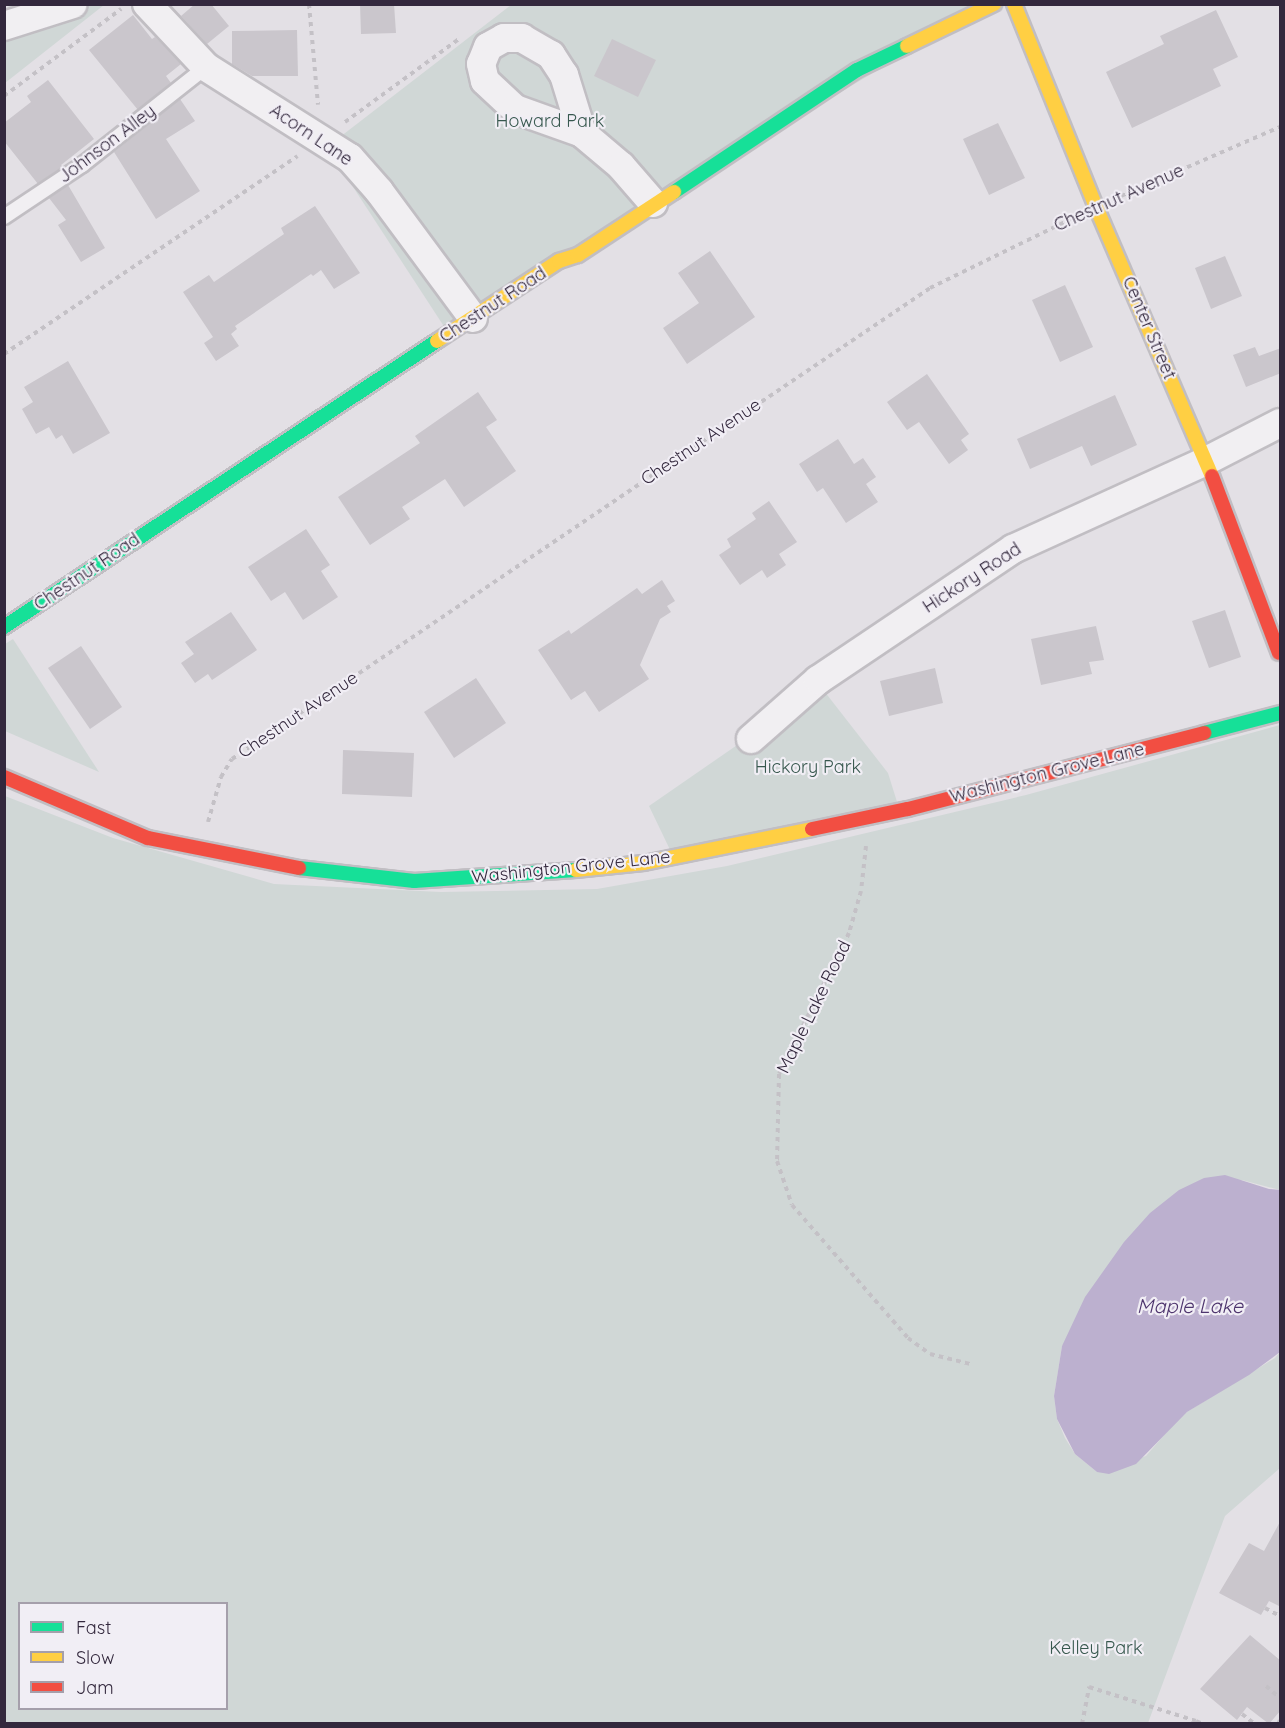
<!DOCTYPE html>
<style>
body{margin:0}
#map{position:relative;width:1285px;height:1728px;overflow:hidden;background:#e3e0e5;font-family:Quicksand,sans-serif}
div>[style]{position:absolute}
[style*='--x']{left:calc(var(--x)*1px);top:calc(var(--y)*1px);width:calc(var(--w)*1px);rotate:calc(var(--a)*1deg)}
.green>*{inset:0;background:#d0d7d6}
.water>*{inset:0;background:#bcb0cf}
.building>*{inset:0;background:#cac6cc}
.path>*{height:4px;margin-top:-2px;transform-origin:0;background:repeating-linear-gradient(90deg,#c4c1c6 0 4.5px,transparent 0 9px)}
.roads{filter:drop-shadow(2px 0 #c1bec3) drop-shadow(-2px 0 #c1bec3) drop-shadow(0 2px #c1bec3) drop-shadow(0 -2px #c1bec3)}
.lane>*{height:14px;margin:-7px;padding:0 7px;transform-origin:7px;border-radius:7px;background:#f1eff2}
.street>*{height:28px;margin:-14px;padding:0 14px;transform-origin:14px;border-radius:14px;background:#f1eff2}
.fast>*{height:14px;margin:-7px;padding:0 7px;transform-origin:7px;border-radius:7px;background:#16e098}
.slow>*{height:14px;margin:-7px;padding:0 7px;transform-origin:7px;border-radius:7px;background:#ffcf43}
.jam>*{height:14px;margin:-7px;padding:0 7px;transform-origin:7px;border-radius:7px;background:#f24e42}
span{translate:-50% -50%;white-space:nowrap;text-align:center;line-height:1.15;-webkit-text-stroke:4.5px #f1eef5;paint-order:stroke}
.park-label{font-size:18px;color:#37584e}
.street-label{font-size:18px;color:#33283d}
.water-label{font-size:20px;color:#4e356e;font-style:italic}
.frame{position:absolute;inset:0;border:6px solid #33283d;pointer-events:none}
.legend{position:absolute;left:18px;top:1602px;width:210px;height:108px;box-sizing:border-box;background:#f1eef5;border:2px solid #a59fab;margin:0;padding:8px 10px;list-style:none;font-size:18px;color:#33283d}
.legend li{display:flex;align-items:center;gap:12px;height:30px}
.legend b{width:30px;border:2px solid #a59fab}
</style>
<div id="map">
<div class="green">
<div style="clip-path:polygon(13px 4px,104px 5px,5px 83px,5px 5px,6px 8px)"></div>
<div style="clip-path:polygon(511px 5px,987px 5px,445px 328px,327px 147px)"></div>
<div style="clip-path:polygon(13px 639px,99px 772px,5px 731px,5px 644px)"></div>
<div style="clip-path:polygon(821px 687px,888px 773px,898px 805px,673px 856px,649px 806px)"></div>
<div style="clip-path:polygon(evenodd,1280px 725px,1280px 1190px,1242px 1180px,1062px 1346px,1054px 1396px,1057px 1419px,1065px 1438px,1075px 1454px,1097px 1472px,1146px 1456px,1172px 1426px,1187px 1412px,1275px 1358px,1280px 1352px,1280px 1468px,1225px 1516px,1148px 1723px,5px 1724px,5px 796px,113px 838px,274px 884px,441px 892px,597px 889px,727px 866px,1026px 795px,1280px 725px,20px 1604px,226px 1604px,226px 1708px,20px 1708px,20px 1604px)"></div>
</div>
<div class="water">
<div style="clip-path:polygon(1225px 1175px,1269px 1189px,1280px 1190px,1280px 1352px,1249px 1375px,1187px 1412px,1136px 1464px,1109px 1474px,1097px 1472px,1075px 1454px,1057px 1419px,1054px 1396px,1062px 1346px,1085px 1297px,1124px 1242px,1150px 1213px,1179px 1190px,1204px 1178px)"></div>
</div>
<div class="building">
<div style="clip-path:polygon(195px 4px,211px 4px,229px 26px,207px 44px,181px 16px)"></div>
<div style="clip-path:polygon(360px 4px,394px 4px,396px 33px,361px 34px)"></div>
<div style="clip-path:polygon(1216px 10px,1238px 57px,1213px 69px,1221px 86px,1132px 128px,1106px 72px,1164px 44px,1160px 36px)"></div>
<div style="clip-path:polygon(133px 15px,152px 39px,155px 37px,181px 64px,166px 76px,171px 83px,138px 110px,89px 50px)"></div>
<div style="clip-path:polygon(297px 30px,298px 76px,252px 76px,232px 64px,232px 31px)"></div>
<div style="clip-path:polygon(612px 39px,656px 60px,638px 97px,594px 76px)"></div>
<div style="clip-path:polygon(48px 80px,94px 139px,61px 165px,63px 167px,38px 184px,4px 141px,4px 123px,31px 102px,27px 96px)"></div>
<div style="clip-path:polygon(180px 99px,195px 121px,166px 139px,200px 191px,156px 219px,114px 152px)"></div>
<div style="clip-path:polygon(998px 123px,1025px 178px,989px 195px,963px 139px)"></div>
<div style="clip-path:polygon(68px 185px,105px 248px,81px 262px,58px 225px,66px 220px,49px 198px)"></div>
<div style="clip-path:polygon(315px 206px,360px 273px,334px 289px,321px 270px,313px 276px,311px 274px,235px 326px,237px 329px,231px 334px,239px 346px,216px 361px,204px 343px,213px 337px,183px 292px,209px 275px,214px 282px,284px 234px,281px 228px)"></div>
<div style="clip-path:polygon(710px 251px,755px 317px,687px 364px,663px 328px,699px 303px,678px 273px)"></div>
<div style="clip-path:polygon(1225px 256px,1242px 296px,1211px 309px,1195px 268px)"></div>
<div style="clip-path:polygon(1065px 285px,1093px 347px,1060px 362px,1032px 300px)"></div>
<div style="clip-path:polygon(1255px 347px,1259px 356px,1281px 348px,1281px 373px,1246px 387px,1233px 355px)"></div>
<div style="clip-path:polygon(68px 361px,110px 433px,73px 454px,62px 435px,56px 439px,49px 427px,36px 434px,22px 409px,33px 402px,24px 387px)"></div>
<div style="clip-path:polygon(927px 374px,969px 434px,961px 440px,968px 450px,949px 464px,919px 422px,907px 430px,887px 402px)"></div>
<div style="clip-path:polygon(478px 392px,497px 420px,486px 427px,516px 471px,464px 507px,445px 479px,402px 507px,410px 519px,370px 545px,338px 497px,420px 443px,415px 436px)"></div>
<div style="clip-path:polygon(1115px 395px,1137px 445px,1091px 466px,1082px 446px,1030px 469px,1017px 439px)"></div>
<div style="clip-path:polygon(838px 439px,854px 464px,863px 458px,876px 477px,866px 484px,878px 502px,846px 523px,823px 488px,817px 492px,799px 464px)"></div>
<div style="clip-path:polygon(769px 501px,797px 542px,779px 554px,786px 565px,767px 578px,762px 570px,740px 585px,719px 555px,731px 547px,727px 539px,756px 519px,752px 513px)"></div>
<div style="clip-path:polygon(306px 529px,330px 565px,321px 571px,338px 597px,303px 620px,285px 592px,271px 601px,248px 567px)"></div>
<div style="clip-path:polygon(662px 580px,675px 601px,667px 606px,671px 612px,660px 619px,640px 665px,649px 679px,599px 712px,585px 691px,571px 700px,538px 650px,569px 630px,571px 634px,637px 588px,642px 594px)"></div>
<div style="clip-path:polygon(1225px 610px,1241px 657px,1209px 668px,1192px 621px)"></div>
<div style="clip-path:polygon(231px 612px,257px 650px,212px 680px,208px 674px,195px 683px,181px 663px,194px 654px,185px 642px)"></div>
<div style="clip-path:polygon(1096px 626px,1104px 660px,1089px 662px,1092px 674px,1041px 685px,1031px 639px)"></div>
<div style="clip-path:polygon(81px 646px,122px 707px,90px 729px,48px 668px)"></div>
<div style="clip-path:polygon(935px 668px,943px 703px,889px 716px,880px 681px)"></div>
<div style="clip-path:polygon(476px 678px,506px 723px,454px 758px,424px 712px)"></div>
<div style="clip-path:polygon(343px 750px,414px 753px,412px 797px,342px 794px)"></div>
<div style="clip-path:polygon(1281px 1520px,1281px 1607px,1269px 1601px,1261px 1615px,1219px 1593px,1249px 1543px,1264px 1551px)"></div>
<div style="clip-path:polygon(1250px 1635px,1281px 1661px,1281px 1710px,1269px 1724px,1247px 1707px,1237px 1720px,1200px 1689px)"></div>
</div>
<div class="path">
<div style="--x:309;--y:4;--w:101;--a:84.9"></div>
<div style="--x:4;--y:96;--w:146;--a:-36.6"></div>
<div style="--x:345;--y:122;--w:142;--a:-36.1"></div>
<div style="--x:1121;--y:196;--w:173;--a:-23.5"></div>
<div style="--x:4;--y:354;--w:354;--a:-34"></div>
<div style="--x:208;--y:822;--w:47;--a:-73.9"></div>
<div style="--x:221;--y:777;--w:21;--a:-59"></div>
<div style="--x:232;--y:759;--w:842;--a:-34.01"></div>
<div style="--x:930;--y:288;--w:157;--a:-26.1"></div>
<div style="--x:866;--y:846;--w:45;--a:96.3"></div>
<div style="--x:861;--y:891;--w:44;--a:105.9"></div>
<div style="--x:849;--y:933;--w:157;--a:116.4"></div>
<div style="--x:779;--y:1074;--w:87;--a:91.3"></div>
<div style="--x:777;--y:1161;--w:46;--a:71.2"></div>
<div style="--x:792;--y:1205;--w:176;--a:48.9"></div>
<div style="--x:908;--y:1338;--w:27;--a:36"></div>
<div style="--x:930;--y:1354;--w:41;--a:14"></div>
<div style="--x:1265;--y:1608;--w:17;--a:28"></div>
<div style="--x:1266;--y:1686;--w:18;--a:41"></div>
<div style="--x:1242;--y:1714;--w:16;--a:38"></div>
<div style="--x:1082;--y:1724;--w:38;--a:-79"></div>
<div style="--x:1089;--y:1687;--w:112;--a:17.6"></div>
<div style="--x:1195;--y:1724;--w:3;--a:-72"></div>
<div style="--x:1196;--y:1721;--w:8;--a:23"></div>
<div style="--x:1278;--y:1724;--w:4;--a:-63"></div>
</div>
<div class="roads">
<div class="lane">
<div style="--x:4;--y:217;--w:94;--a:-33.7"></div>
<div style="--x:82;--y:165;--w:158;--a:-38.3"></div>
</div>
<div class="street">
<div style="--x:147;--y:4;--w:86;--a:46.9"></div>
<div style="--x:206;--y:67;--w:170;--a:32.3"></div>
<div style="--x:350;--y:158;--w:44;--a:48.7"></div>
<div style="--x:379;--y:191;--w:158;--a:53.5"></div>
<div style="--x:4;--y:26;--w:72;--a:-17.7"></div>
<div style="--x:582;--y:133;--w:61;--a:-107.2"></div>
<div style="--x:564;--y:75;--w:24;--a:-123"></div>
<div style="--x:551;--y:55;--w:34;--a:-150"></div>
<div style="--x:522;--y:38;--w:18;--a:180"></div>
<div style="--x:504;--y:38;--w:18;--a:151"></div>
<div style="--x:488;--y:47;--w:18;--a:112"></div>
<div style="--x:481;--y:64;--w:17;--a:77"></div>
<div style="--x:485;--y:81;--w:41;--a:43"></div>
<div style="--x:515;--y:109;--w:71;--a:19.7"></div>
<div style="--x:582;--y:133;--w:51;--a:40.2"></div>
<div style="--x:621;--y:166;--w:49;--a:49.1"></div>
<div style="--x:751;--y:739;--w:89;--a:-41.4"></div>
<div style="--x:818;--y:680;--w:235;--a:-33.9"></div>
<div style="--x:1013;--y:549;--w:212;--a:-24.5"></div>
<div style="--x:1206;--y:461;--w:83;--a:-27.2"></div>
</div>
<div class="fast">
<div style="--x:674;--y:192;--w:220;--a:-33.7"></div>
<div style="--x:857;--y:70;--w:55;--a:-25.6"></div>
<div style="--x:4;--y:627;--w:519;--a:-33.45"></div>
<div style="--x:1204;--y:733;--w:79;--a:-14.7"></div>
<div style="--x:299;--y:868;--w:116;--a:6.4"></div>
<div style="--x:414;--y:881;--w:162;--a:-3.9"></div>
</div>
<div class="slow">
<div style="--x:1014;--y:4;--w:219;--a:68"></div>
<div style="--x:1096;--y:207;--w:293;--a:66.7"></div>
<div style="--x:907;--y:46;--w:97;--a:-25.8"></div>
<div style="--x:437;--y:341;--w:146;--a:-33.3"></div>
<div style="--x:559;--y:261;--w:20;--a:-18"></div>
<div style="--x:578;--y:255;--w:115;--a:-33.3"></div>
<div style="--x:576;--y:870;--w:68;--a:-5.9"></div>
<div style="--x:644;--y:863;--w:171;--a:-11.4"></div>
</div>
<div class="jam">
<div style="--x:1212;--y:476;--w:189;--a:69.3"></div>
<div style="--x:4;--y:777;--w:156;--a:23"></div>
<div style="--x:148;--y:838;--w:154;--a:11.2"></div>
<div style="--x:812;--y:829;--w:98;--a:-11.8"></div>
<div style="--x:908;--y:809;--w:306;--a:-14.4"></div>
</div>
</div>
<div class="park-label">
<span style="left:550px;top:121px">Howard Park</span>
<span style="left:808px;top:767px">Hickory Park</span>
<span style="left:1096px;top:1648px">Kelley Park</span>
</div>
<div class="street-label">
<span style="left:311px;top:135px;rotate:34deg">Acorn Lane</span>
<span style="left:107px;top:144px;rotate:-37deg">Johnson Alley</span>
<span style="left:1119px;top:198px;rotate:-24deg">Chestnut Avenue</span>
<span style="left:493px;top:305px;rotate:-33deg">Chestnut Road</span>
<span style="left:1149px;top:328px;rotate:67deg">Center Street</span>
<span style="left:701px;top:442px;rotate:-34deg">Chestnut Avenue</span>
<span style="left:87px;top:572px;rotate:-34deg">Chestnut Road</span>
<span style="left:972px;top:578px;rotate:-33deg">Hickory Road</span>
<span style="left:298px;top:715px;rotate:-34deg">Chestnut Avenue</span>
<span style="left:1047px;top:773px;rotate:-14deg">Washington Grove Lane</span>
<span style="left:571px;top:867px;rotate:-6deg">Washington Grove Lane</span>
<span style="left:814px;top:1007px;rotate:-64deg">Maple Lake Road</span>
</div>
<div class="water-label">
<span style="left:1190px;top:1305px">Maple Lake</span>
</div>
<div class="frame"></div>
<ul class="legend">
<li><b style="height:8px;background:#16e098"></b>Fast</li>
<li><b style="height:8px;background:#ffcf43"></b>Slow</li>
<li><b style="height:8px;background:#f24e42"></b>Jam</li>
</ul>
</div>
